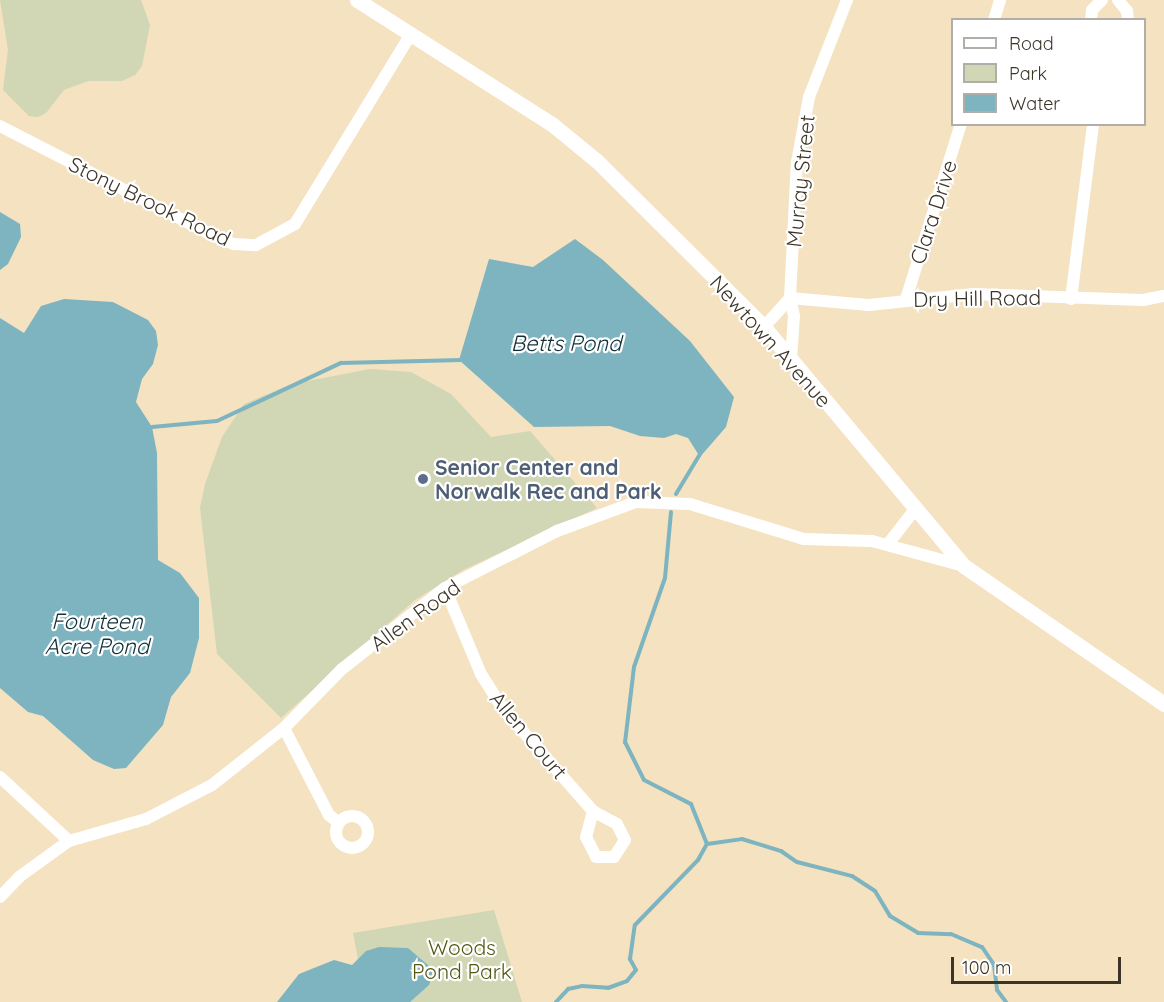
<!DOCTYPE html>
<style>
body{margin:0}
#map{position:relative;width:1164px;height:1002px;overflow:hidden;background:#f4e2c1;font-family:Quicksand,sans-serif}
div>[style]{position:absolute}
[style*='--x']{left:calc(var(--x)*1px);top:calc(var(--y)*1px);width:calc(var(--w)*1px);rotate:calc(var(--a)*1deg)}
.green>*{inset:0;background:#d1d6b5}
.water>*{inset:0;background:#7db4bf}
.stream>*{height:4px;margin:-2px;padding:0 2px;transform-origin:2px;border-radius:2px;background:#7db4bf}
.minor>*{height:12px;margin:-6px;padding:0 6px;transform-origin:6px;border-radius:6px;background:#fff}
.minor>.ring{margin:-6px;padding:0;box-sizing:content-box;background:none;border:12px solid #fff;border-radius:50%}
.major>*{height:15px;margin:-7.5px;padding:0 7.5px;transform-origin:7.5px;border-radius:7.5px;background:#fff}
.dots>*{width:16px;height:16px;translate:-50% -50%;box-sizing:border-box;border:3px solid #fff;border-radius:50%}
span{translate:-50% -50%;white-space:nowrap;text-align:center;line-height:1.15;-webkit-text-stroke:4.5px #fff;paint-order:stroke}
.street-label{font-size:21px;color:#3b3528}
.service-label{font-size:21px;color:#4e5e75;font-weight:700}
.left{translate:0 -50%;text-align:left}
.park-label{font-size:21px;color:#535812}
.water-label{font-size:22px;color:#122f35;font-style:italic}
.legend{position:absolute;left:951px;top:18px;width:195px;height:108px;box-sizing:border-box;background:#fff;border:2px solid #b1aea9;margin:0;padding:8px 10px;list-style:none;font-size:18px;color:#3b3528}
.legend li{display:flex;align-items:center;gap:12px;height:30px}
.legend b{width:30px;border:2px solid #b1aea9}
.scale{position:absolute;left:951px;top:957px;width:170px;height:27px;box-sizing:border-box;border:3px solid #3b3528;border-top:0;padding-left:8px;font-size:18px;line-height:21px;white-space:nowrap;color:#3b3528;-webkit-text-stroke:4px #fff;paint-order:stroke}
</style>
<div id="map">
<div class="green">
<div style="clip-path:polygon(0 0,141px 0,150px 25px,142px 66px,135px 75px,122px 81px,88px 81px,64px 90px,46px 113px,38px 117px,29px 116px,3px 90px,8px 50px)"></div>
<div style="clip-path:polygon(370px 369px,411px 372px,451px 394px,491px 437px,530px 431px,597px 508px,463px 570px,415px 600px,281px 718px,217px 654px,200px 508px,205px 484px,222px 437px,244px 404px,292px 384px)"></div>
<div style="clip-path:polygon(494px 910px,522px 1002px,279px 1002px,361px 975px,353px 933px)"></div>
</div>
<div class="water">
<div style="clip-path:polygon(0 212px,20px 224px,21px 237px,8px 264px,0 270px)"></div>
<div style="clip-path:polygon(575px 239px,603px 260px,690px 341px,734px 397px,726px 427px,700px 457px,688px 438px,676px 434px,664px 438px,640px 436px,610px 426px,534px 427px,459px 360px,489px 259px,533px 267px)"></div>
<div style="clip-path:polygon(64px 299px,113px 302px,148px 320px,156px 331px,158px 345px,153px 364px,142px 379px,136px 402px,152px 427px,157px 453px,158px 560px,180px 573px,199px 598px,199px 638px,190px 673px,171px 697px,163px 725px,126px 768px,114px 769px,93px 760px,43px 716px,28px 712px,0 688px,0 318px,24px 333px,41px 306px)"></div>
<div style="clip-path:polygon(379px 947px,408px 948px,429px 966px,433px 975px,429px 985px,410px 1002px,277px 1002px,299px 974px,334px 960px,352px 965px,366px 951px)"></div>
</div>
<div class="stream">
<div style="--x:152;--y:427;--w:65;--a:-5.3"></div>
<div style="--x:217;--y:421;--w:137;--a:-25.1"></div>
<div style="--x:341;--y:363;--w:121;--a:-1.4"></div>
<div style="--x:676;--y:494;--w:47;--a:-59"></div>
<div style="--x:671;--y:512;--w:66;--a:95.2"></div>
<div style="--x:665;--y:578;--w:94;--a:109.2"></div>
<div style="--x:634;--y:667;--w:76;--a:96.8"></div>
<div style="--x:625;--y:742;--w:42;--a:63.4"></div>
<div style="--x:644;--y:780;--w:53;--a:27.1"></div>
<div style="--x:691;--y:804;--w:43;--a:68.2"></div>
<div style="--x:707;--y:844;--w:35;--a:-8"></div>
<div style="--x:742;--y:839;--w:41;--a:17.1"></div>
<div style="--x:781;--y:851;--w:19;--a:35"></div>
<div style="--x:797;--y:862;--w:57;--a:14.3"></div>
<div style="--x:852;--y:876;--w:27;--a:33"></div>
<div style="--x:875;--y:891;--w:29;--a:59"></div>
<div style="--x:890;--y:916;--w:33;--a:31"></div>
<div style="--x:918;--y:933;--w:33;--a:2"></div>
<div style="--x:951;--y:934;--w:34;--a:23"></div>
<div style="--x:982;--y:947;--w:22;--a:56"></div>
<div style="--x:994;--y:965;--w:25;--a:83"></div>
<div style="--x:997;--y:990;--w:15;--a:53"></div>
<div style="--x:556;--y:1002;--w:18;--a:-47"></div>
<div style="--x:568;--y:989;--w:14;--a:-12"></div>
<div style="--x:582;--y:986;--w:26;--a:4"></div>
<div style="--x:608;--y:988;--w:20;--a:-20"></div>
<div style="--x:627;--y:981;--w:14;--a:-51"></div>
<div style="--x:636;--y:970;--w:13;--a:-119"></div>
<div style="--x:630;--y:959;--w:34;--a:-82"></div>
<div style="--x:635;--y:925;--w:91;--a:-45.9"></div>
<div style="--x:698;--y:860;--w:18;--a:-61"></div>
</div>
<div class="minor">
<div style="--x:1118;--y:0;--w:14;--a:51"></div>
<div style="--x:1127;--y:11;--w:9;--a:84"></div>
<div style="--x:994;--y:20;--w:21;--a:-73"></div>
<div style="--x:1091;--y:20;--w:10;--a:-84"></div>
<div style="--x:1092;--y:10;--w:14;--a:-45"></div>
<div style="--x:0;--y:126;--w:236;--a:27.2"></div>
<div style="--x:210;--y:234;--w:26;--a:23"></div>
<div style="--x:234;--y:244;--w:22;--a:3"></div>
<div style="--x:256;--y:245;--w:44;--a:-28.3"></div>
<div style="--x:295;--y:224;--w:223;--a:-58.6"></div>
<div style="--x:906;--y:299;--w:183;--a:-72.6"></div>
<div style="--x:1071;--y:299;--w:176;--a:-82.8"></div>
<div style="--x:764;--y:327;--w:39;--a:-48"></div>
<div style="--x:790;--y:298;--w:136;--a:-87.1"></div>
<div style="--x:797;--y:162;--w:66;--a:-79.5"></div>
<div style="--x:809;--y:97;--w:104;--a:-68.6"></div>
<div style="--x:791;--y:359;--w:43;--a:-86"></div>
<div style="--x:794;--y:316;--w:18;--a:-103"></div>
<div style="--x:790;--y:298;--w:79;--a:5.1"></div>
<div style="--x:869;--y:305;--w:105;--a:-6"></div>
<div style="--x:973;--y:294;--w:170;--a:2"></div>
<div style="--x:1143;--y:300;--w:21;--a:-11"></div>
<div style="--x:888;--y:544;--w:46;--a:-52.1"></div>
<div style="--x:445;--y:588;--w:93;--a:67.3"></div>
<div style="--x:481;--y:674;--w:41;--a:57.8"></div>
<div style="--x:503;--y:709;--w:136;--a:48.6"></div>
<div style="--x:593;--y:811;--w:27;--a:105"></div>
<div style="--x:586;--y:837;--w:22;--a:63"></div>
<div style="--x:596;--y:857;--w:18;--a:0"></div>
<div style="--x:614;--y:857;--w:20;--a:-57"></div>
<div style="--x:625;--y:840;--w:18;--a:-117"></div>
<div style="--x:617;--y:824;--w:27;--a:-152"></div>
<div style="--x:284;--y:728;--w:98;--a:62.7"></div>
<div style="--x:329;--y:815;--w:13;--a:39"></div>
<div style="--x:0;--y:777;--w:94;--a:42.8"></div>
<div class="ring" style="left:336px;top:816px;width:20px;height:20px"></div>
<div style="--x:0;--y:897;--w:28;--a:-46"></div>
<div style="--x:19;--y:877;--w:62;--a:-35.8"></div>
<div style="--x:69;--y:841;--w:80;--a:-15.9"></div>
<div style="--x:146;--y:819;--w:74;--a:-27.3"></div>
<div style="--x:212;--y:785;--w:92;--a:-38.4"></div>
<div style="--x:284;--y:728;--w:83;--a:-45.5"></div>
<div style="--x:342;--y:669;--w:131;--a:-38.2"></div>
<div style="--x:445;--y:588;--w:126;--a:-27"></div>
<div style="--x:557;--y:531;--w:84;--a:-20.2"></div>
<div style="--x:636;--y:502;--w:54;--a:2.1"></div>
<div style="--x:690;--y:504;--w:119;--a:17.1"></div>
<div style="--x:804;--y:539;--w:68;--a:1.7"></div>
<div style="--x:872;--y:541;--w:95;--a:15.2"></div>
</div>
<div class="major">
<div style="--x:357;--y:0;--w:232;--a:32.5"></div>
<div style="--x:553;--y:125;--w:57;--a:39.3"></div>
<div style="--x:597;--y:161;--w:235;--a:44.8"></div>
<div style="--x:764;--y:327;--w:312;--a:50.1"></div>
<div style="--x:964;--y:566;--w:243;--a:34.6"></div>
</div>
<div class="dots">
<div style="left:423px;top:479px;background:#5c6f8a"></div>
</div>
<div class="street-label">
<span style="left:800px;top:181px;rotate:-84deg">Murray Street</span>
<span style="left:150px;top:201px;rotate:26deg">Stony Brook Road</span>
<span style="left:933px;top:212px;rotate:-72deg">Clara Drive</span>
<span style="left:977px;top:298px;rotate:-1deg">Dry Hill Road</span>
<span style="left:771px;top:341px;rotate:48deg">Newtown Avenue</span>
<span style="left:415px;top:615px;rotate:-36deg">Allen Road</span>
<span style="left:529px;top:735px;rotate:50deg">Allen Court</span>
</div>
<div class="service-label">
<span class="left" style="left:435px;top:479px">Senior Center and<br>Norwalk Rec and Park</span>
</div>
<div class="park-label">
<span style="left:462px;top:959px">Woods<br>Pond Park</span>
</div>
<div class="water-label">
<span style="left:566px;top:344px">Betts Pond</span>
<span style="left:97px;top:634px">Fourteen<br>Acre Pond</span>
</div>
<ul class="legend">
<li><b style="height:8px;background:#fff"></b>Road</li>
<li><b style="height:16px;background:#d1d6b5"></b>Park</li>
<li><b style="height:16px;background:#7db4bf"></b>Water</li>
</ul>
<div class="scale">100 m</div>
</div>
